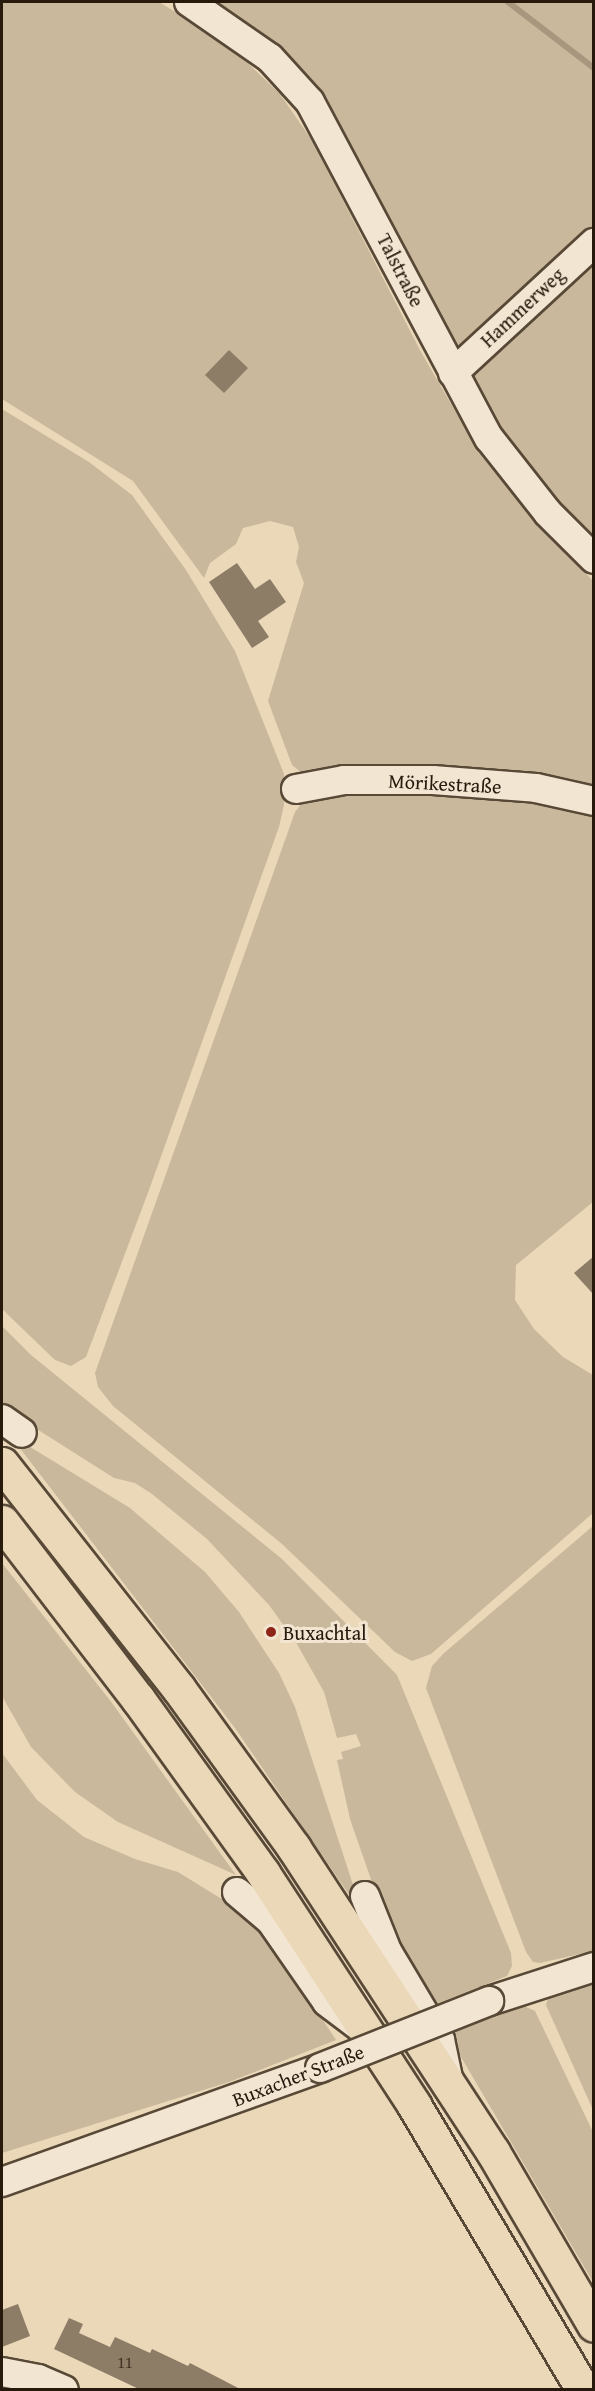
<!DOCTYPE html>
<meta charset="utf-8">
<style>
body{margin:0}
#map{position:relative;width:595px;height:2391px;overflow:hidden;background:#ebd8b9;font-family:"Gentium Book Plus",serif}
div>[style]{position:absolute}
[style*='--x']{left:calc(var(--x)*1px);top:calc(var(--y)*1px);width:calc(var(--w)*1px);rotate:calc(var(--a)*1deg)}
.green>*{inset:0;background:#cab89c}
.stream>*{height:6px;margin:-3px;padding:0 3px;transform-origin:3px;border-radius:3px;background:#a8977e}
.building>*{inset:0;background:#8d7c66}
.roads{filter:drop-shadow(2px 0 #584937) drop-shadow(-2px 0 #584937) drop-shadow(0 2px #584937) drop-shadow(0 -2px #584937)}
.minor>*{height:28px;margin:-14px;padding:0 14px;transform-origin:14px;border-radius:14px;background:#f2e6d2}
.highway>*{height:33px;margin:-16.5px;padding:0 16.5px;transform-origin:16.5px;border-radius:16.5px;background:#ebd8b9}
.bridges{filter:drop-shadow(2px 0 #584937) drop-shadow(-2px 0 #584937) drop-shadow(0 2px #584937) drop-shadow(0 -2px #584937)}
.minor-bridge>*{height:28px;margin:-14px;padding:0 14px;transform-origin:14px;border-radius:14px;background:#f2e6d2}
.dots>*{width:16px;height:16px;translate:-50% -50%;box-sizing:border-box;border:3px solid #f2e6d2;border-radius:50%}
span{translate:-50% -50%;white-space:nowrap;text-align:center;line-height:1.15;-webkit-text-stroke:6px #f2e6d2;paint-order:stroke}
.number-label{font-size:16px;color:#403222}
.number-label span{-webkit-text-stroke-width:0}
.street-label{font-size:20px;color:#27190c}
.poi-label{font-size:20px;color:#27190c}
.left{translate:0 -50%;text-align:left}
.frame{position:absolute;inset:0;border:3px solid #27190c;pointer-events:none}
</style>
<div id="map">
<div class="green">
<div style="clip-path:polygon(2px 2px,159px 2px,228px 44px,280px 94px,313px 142px,421px 352px,465px 428px,506px 486px,593px 581px,593px 798px,302px 773px,292px 765px,268px 701px,304px 583px,296px 562px,299px 547px,293px 527px,270px 521px,243px 528px,236px 544px,210px 563px,204px 578px,133px 481px,2px 399px)"></div>
<div style="clip-path:polygon(207px 2px,593px 2px,593px 234px,468px 346px,453px 351px,369px 193px)"></div>
<div style="clip-path:polygon(593px 252px,593px 547px,507px 445px,471px 384px,471px 366px)"></div>
<div style="clip-path:polygon(2px 409px,89px 462px,132px 495px,186px 570px,235px 651px,284px 774px,284px 805px,279px 827px,149px 1190px,86px 1357px,71px 1366px,55px 1360px,2px 1309px)"></div>
<div style="clip-path:polygon(348px 786px,593px 806px,593px 1202px,516px 1265px,515px 1300px,534px 1329px,563px 1357px,593px 1375px,593px 1513px,431px 1654px,412px 1661px,395px 1652px,282px 1544px,113px 1406px,98px 1387px,95px 1373px,295px 812px,306px 798px)"></div>
<div style="clip-path:polygon(2px 1326px,31px 1355px,282px 1559px,397px 1675px,511px 1953px,512px 1966px,507px 1976px,428px 2007px,382px 1911px,350px 1819px,337px 1760px,343px 1759px,341px 1752px,361px 1746px,356px 1734px,337px 1738px,324px 1692px,297px 1644px,269px 1605px,207px 1539px,152px 1494px,135px 1483px,114px 1478px,2px 1407px)"></div>
<div style="clip-path:polygon(9px 1434px,130px 1508px,205px 1572px,239px 1612px,279px 1673px,295px 1707px,357px 1897px,352px 1899px,235px 1728px)"></div>
<div style="clip-path:polygon(593px 1526px,593px 1951px,540px 1963px,533px 1962px,526px 1952px,426px 1688px,432px 1666px,444px 1653px)"></div>
<div style="clip-path:polygon(2px 1563px,112px 1703px,236px 1875px,118px 1822px,75px 1792px,31px 1747px,2px 1696px)"></div>
<div style="clip-path:polygon(2px 1753px,37px 1800px,84px 1837px,135px 1859px,178px 1872px,241px 1911px,273px 1944px,336px 2040px,229px 2082px,2px 2153px)"></div>
<div style="clip-path:polygon(593px 1978px,593px 2110px,546px 2005px,549px 1995px)"></div>
<div style="clip-path:polygon(524px 2006px,535px 2011px,593px 2132px,593px 2282px,447px 2033px)"></div>
</div>
<div class="stream">
<div style="--x:508;--y:2;--w:108;--a:37.5"></div>
</div>
<div class="building">
<div style="clip-path:polygon(229px 350px,248px 368px,224px 393px,205px 375px)"></div>
<div style="clip-path:polygon(237px 563px,255px 589px,270px 579px,286px 602px,258px 621px,269px 637px,252px 648px,209px 582px)"></div>
<div style="clip-path:polygon(594px 1256px,594px 1295px,574px 1273px)"></div>
<div style="clip-path:polygon(18px 2304px,30px 2336px,2px 2347px,2px 2310px)"></div>
<div style="clip-path:polygon(69px 2318px,83px 2324px,79px 2333px,110px 2347px,115px 2337px,150px 2353px,152px 2349px,188px 2366px,190px 2363px,242px 2390px,141px 2390px,54px 2349px)"></div>
</div>
<div class="roads">
<div class="minor">
<div style="--x:189;--y:2;--w:98;--a:34.7"></div>
<div style="--x:270;--y:58;--w:59;--a:47.7"></div>
<div style="--x:310;--y:102;--w:381;--a:62"></div>
<div style="--x:489;--y:438;--w:95;--a:51.8"></div>
<div style="--x:548;--y:513;--w:65;--a:45"></div>
<div style="--x:453;--y:373;--w:192;--a:-42.7"></div>
<div style="--x:296;--y:789;--w:49;--a:-10.6"></div>
<div style="--x:344;--y:780;--w:89;--a:0"></div>
<div style="--x:433;--y:780;--w:103;--a:4.4"></div>
<div style="--x:536;--y:788;--w:59;--a:12.6"></div>
<div style="--x:2;--y:1419;--w:24;--a:35"></div>
<div style="--x:237;--y:1892;--w:45;--a:40.5"></div>
<div style="--x:271;--y:1921;--w:98;--a:55.3"></div>
<div style="--x:327;--y:2002;--w:39;--a:37"></div>
<div style="--x:365;--y:1896;--w:59;--a:68.2"></div>
<div style="--x:387;--y:1951;--w:104;--a:59.2"></div>
<div style="--x:440;--y:2040;--w:39;--a:78"></div>
<div style="--x:489;--y:2001;--w:110;--a:-17.9"></div>
<div style="--x:2;--y:2182;--w:338;--a:-19.7"></div>
<div style="--x:2;--y:2372;--w:37;--a:11"></div>
<div style="--x:38;--y:2379;--w:28;--a:23"></div>
</div>
<div class="highway">
<div style="--x:2;--y:1464;--w:286;--a:51.8"></div>
<div style="--x:179;--y:1689;--w:196;--a:54.1"></div>
<div style="--x:294;--y:1848;--w:363;--a:56.8"></div>
<div style="--x:493;--y:2152;--w:200;--a:59.7"></div>
<div style="--x:2;--y:1522;--w:223;--a:52.5"></div>
<div style="--x:138;--y:1699;--w:214;--a:54.3"></div>
<div style="--x:263;--y:1873;--w:277;--a:56.9"></div>
<div style="--x:414;--y:2105;--w:331;--a:59.3"></div>
</div>
</div>
<div class="bridges">
<div class="minor-bridge">
<div style="--x:320;--y:2068;--w:182;--a:-21.6"></div>
</div>
</div>
<div class="dots">
<div style="left:271px;top:1632px;background:#8f2418"></div>
</div>
<div class="number-label">
<span style="left:125px;top:2362px">11</span>
</div>
<div class="street-label">
<span style="left:401px;top:270px;rotate:63deg">Talstraße</span>
<span style="left:522px;top:307px;rotate:-43deg">Hammerweg</span>
<span style="left:445px;top:783px;rotate:3deg">Mörikestraße</span>
<span style="left:298px;top:2075px;rotate:-21deg">Buxacher Straße</span>
</div>
<div class="poi-label">
<span class="left" style="left:283px;top:1632px">Buxachtal</span>
</div>
<div class="frame"></div>
</div>
